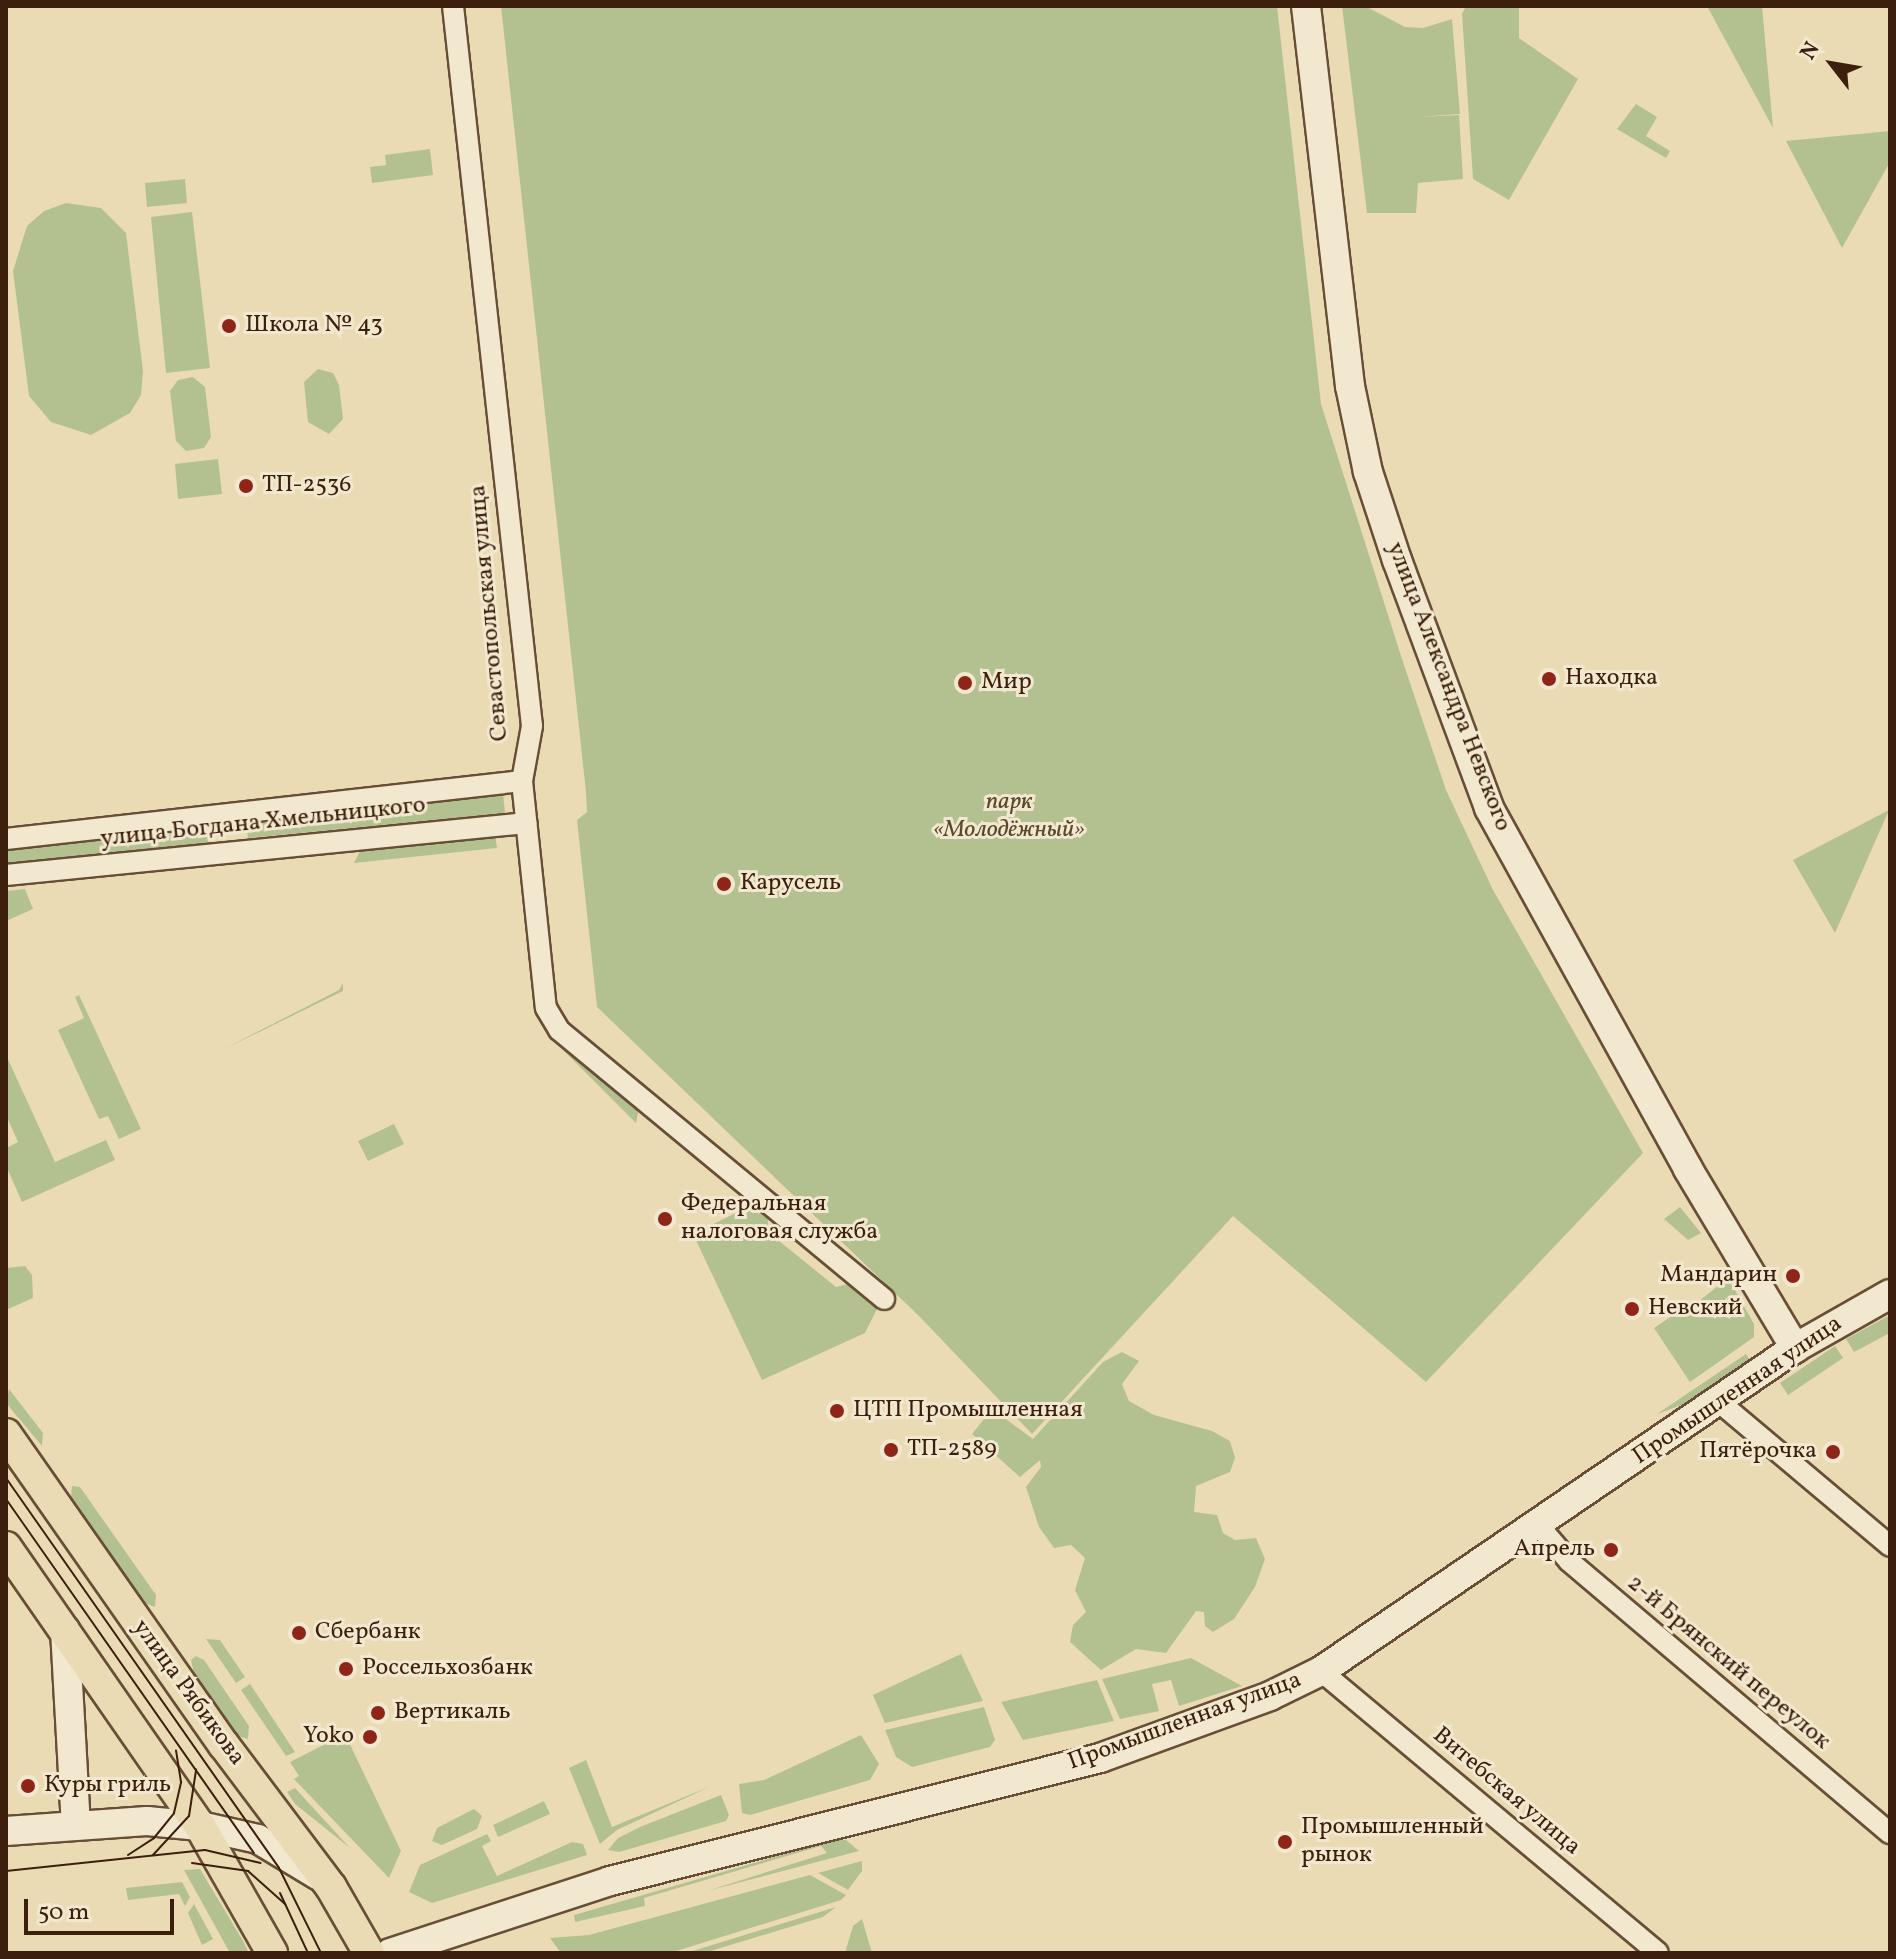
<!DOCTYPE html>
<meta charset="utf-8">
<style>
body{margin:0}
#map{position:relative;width:1896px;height:1959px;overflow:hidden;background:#ebdbb5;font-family:Vollkorn,serif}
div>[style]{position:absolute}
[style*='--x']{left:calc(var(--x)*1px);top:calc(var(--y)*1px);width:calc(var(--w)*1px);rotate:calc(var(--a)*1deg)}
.green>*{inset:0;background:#b3c190}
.roads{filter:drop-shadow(2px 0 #684e36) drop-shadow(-2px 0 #684e36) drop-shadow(0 2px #684e36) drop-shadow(0 -2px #684e36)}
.street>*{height:20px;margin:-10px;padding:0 10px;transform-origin:10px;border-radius:10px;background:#f2e8cf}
.secondary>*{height:28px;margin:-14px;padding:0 14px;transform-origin:14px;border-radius:14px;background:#f2e8cf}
.primary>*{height:30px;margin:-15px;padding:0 15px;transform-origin:15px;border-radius:15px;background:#ebdbb5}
.tram>*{height:2px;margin:-1px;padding:0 1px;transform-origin:1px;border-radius:1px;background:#3c1f0c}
.dots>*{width:22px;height:22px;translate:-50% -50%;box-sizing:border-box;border:4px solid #f2e8cf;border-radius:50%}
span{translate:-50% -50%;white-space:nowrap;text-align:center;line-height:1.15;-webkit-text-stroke:6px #f2e8cf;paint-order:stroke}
.poi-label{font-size:24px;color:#3c1f0c}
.left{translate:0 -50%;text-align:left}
.right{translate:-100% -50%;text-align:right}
.street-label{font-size:24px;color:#3c1f0c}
.park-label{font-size:24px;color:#5a482d;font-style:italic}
.frame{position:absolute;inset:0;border:8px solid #3c1f0c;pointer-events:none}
.north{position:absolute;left:1792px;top:24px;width:80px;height:80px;-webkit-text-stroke:6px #f2e8cf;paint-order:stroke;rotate:301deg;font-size:22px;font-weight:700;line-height:32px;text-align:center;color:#3c1f0c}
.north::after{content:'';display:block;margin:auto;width:28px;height:36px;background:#3c1f0c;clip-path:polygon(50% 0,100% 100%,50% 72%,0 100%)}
.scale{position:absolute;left:24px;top:1899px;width:150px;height:36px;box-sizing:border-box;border:4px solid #3c1f0c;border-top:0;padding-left:10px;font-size:24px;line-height:28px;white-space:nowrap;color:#3c1f0c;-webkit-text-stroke:6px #f2e8cf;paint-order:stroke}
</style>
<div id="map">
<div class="green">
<div style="clip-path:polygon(501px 6px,1277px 6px,1321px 404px,1402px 659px,1446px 790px,1493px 890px,1643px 1153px,1426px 1382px,1233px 1216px,1032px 1434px,920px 1317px,597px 1007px,577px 820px,587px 812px,586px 792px)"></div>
<div style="clip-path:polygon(1342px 6px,1365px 6px,1405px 27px,1423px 28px,1452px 19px,1460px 114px,1417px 117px,1459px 115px,1463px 179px,1418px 183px,1416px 213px,1367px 213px)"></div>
<div style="clip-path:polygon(1466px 6px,1519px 6px,1519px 38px,1578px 79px,1509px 200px,1473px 179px,1462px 14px)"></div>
<div style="clip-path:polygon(1707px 6px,1762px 6px,1773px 128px)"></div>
<div style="clip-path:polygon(1636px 104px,1657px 117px,1646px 136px,1670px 151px,1666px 158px,1617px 129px)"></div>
<div style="clip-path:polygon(1890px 131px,1890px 162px,1842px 248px,1786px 141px)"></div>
<div style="clip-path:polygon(430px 149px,433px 175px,372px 183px,370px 167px,386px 165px,385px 155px)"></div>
<div style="clip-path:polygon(185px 179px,187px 203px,147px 207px,145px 183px)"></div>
<div style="clip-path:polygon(66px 203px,101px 208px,126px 233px,143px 371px,141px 395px,130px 413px,91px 435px,51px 422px,29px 396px,13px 271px,27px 226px,44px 211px)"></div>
<div style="clip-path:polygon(192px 212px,210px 368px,166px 373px,151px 217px)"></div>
<div style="clip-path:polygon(318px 369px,333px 373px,339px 385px,343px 419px,329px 434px,308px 422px,304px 382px)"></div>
<div style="clip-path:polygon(193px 377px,205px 387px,211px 437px,204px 448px,186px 451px,176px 441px,170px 391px,178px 380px)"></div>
<div style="clip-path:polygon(218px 459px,222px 494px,178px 499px,175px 464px)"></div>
<div style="clip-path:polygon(503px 794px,505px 813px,248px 838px,246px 820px)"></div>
<div style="clip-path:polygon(1889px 810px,1835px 933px,1793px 860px)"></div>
<div style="clip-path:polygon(207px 825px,208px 843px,6px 865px,6px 847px)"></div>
<div style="clip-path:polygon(495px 833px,497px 848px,354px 863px,362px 847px)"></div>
<div style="clip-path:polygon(25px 889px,33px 909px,6px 921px,6px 891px)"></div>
<div style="clip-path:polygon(343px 983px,343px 991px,224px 1049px,339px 990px)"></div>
<div style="clip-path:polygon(79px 995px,141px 1129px,119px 1139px,108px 1116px,99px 1119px,58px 1030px,84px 1018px,75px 997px)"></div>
<div style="clip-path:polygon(554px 1038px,639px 1108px,636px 1123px,563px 1050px)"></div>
<div style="clip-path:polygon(6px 1055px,55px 1162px,106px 1140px,115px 1160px,22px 1202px,6px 1166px,6px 1148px,18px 1142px,6px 1115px)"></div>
<div style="clip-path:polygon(394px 1124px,404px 1144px,368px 1161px,358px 1141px)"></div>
<div style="clip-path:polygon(754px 1204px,768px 1216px,768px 1232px,836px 1287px,852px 1283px,878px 1307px,865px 1333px,762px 1380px,693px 1234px)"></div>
<div style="clip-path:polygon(1680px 1207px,1701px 1233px,1688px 1240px,1664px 1219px)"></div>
<div style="clip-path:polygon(25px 1266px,32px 1275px,33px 1298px,6px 1310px,6px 1268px)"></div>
<div style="clip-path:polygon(1728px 1278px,1754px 1324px,1754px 1337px,1690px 1382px,1654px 1328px,1681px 1310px,1684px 1313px)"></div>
<div style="clip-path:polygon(1890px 1315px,1890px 1333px,1854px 1352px,1846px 1339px)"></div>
<div style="clip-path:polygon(1835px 1346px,1843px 1358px,1788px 1395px,1780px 1383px)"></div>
<div style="clip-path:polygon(1122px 1352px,1139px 1361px,1122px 1384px,1129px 1401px,1154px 1415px,1212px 1431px,1230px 1441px,1235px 1458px,1230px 1472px,1196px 1486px,1194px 1512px,1217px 1515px,1223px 1533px,1235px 1540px,1256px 1538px,1265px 1559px,1255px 1587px,1234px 1619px,1213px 1632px,1205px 1626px,1204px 1612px,1196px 1611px,1166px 1653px,1136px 1649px,1101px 1670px,1070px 1642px,1073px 1625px,1086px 1612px,1075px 1590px,1085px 1558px,1071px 1545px,1054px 1548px,1039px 1527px,1026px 1487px,1041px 1467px,1040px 1460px,1020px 1477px,972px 1434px,992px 1409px,1033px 1439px,1103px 1362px)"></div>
<div style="clip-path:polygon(1746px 1354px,1750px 1360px,1687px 1403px,1657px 1414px)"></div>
<div style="clip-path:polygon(9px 1389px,43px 1433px,42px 1446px,6px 1403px)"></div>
<div style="clip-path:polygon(72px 1486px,80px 1487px,156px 1595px,155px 1607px,144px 1603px,71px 1497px)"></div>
<div style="clip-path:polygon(206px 1639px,220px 1640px,245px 1677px,236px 1683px)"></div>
<div style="clip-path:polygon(961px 1654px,983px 1701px,885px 1723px,873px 1695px)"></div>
<div style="clip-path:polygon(196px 1656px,204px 1660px,249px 1726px,248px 1739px,238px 1736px,194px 1673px,191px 1660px)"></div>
<div style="clip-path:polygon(1191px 1658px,1242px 1686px,1179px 1706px,1171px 1680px,1152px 1684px,1159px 1711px,1120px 1719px,1102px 1679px)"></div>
<div style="clip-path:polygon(1097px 1680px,1114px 1721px,1023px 1740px,1001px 1702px)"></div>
<div style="clip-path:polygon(250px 1684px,295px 1752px,286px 1756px,241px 1690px)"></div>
<div style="clip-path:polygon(984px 1707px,995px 1740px,990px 1747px,912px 1767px,896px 1757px,885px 1730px)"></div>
<div style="clip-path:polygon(345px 1734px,401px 1851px,389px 1878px,294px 1779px,299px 1776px,290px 1762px)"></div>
<div style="clip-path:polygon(861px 1735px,879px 1764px,870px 1780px,750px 1815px,742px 1813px,739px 1784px,764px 1780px)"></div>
<div style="clip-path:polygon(586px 1760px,612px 1827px,711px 1786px,617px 1830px,600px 1844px,569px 1768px)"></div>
<div style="clip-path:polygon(295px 1788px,350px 1848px,295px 1804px,287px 1792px)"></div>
<div style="clip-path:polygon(721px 1795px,729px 1815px,726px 1821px,619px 1852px,608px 1850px,618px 1838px,640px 1827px)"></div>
<div style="clip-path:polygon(544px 1801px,550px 1814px,498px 1837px,493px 1825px)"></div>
<div style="clip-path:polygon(474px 1809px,482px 1816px,477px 1829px,442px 1845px,432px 1841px,437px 1828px)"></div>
<div style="clip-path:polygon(487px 1834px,491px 1841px,482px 1846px,497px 1876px,572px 1842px,583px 1844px,587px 1855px,432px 1903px,409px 1892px,420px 1865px)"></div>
<div style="clip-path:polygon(833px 1840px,846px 1840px,859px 1851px,707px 1891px,827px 1853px,821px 1846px,644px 1898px,645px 1906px,575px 1922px,574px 1915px)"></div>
<div style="clip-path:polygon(862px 1861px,862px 1871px,848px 1890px,818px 1873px)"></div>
<div style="clip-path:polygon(200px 1869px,243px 1941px,249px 1953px,230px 1953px,184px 1870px)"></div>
<div style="clip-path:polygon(810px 1875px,846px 1895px,841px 1900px,670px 1953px,561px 1953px,550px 1938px,589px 1935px)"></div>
<div style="clip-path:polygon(182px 1882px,190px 1897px,185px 1906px,179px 1894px,128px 1900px,126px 1888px)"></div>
<div style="clip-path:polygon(194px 1904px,213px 1939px,202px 1945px,188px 1913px)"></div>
<div style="clip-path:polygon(836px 1907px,823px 1917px,704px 1953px,686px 1953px)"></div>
<div style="clip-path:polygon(862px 1919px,872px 1953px,845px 1953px,853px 1926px)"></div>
</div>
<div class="roads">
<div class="street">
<div style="--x:453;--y:6;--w:724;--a:83.74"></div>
<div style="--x:532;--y:726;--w:56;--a:100.3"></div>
<div style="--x:522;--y:781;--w:228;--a:84"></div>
<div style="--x:546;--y:1008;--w:26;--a:59"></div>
<div style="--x:559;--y:1030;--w:422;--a:39.6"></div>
<div style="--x:6;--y:839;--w:519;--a:-6.41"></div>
<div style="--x:6;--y:875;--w:523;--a:-5.71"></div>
<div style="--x:1718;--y:1401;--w:225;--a:40.1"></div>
<div style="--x:1539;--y:1526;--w:46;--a:49.4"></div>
<div style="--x:1569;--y:1561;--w:421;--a:40.3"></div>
<div style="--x:1321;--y:1671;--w:439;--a:39.9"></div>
</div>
<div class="secondary">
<div style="--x:1306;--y:6;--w:383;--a:83.4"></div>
<div style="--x:1350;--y:386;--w:88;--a:78.2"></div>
<div style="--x:1368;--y:472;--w:93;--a:71.8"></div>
<div style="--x:1397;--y:560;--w:265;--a:69.6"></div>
<div style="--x:1489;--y:808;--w:412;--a:61.1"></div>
<div style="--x:1688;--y:1169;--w:209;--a:59.1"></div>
<div style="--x:65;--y:1630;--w:195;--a:86.8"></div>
<div style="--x:6;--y:1831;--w:141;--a:-4.1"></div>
<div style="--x:147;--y:1821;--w:53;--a:5.4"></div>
<div style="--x:200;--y:1826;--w:59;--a:12.6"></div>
<div style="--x:258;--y:1839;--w:71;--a:31.2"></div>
<div style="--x:390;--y:1953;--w:231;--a:-18.1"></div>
<div style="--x:610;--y:1881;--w:505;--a:-14.09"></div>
<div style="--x:1100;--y:1758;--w:181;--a:-20"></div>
<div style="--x:1270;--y:1696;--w:57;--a:-26.1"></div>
<div style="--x:1321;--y:1671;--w:574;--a:-34.27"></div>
<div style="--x:1795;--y:1348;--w:109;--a:-29.6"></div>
</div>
<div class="primary">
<div style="--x:6;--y:1434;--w:380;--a:55"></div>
<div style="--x:224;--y:1745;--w:178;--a:53"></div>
<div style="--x:331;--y:1887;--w:76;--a:60.1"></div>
<div style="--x:6;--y:1547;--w:340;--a:55.2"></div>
<div style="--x:200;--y:1826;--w:146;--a:60.4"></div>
</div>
</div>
<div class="tram">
<div style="--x:6;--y:1478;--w:476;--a:55"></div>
<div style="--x:279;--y:1868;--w:95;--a:63.7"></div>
<div style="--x:6;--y:1499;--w:432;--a:55"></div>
<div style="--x:128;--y:1855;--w:31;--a:-33"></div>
<div style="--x:154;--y:1838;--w:32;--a:-51"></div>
<div style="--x:174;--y:1813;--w:32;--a:-77"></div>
<div style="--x:181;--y:1782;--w:32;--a:-99"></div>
<div style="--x:153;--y:1855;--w:53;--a:-47.3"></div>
<div style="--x:189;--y:1816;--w:47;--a:-81.3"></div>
<div style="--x:192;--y:1863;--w:57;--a:8.1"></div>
<div style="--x:248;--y:1871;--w:50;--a:41.7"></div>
<div style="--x:6;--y:1871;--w:200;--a:-6"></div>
<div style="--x:205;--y:1850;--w:57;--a:13.1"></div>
<div style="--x:280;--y:1893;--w:66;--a:65"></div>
</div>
<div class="dots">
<div style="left:229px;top:326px;background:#8f2418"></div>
<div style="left:246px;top:486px;background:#8f2418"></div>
<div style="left:1549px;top:679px;background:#8f2418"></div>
<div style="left:965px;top:683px;background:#8f2418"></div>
<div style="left:724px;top:884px;background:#8f2418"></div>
<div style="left:665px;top:1219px;background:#8f2418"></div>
<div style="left:1793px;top:1276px;background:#8f2418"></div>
<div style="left:1632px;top:1309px;background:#8f2418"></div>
<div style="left:837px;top:1411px;background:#8f2418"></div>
<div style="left:891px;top:1450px;background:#8f2418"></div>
<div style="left:1833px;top:1452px;background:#8f2418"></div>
<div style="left:1611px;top:1550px;background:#8f2418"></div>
<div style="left:299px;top:1633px;background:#8f2418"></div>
<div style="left:346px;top:1669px;background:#8f2418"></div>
<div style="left:378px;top:1713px;background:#8f2418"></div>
<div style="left:370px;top:1737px;background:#8f2418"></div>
<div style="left:28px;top:1786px;background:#8f2418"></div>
<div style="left:1285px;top:1842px;background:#8f2418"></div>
</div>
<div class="poi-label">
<span class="left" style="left:245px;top:326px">Школа № 43</span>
<span class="left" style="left:262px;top:486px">ТП-2536</span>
<span class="left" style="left:1565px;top:679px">Находка</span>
<span class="left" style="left:981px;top:683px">Мир</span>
<span class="left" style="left:740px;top:884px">Карусель</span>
<span class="left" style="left:681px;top:1219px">Федеральная<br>налоговая служба</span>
<span class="right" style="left:1777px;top:1276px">Мандарин</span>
<span class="left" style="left:1648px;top:1309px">Невский</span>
<span class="left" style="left:853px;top:1411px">ЦТП Промышленная</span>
<span class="left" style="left:907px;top:1450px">ТП-2589</span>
<span class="right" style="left:1817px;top:1452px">Пятёрочка</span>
<span class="right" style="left:1595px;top:1550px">Апрель</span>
<span class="left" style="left:315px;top:1633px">Сбербанк</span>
<span class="left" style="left:362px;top:1669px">Россельхозбанк</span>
<span class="left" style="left:394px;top:1713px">Вертикаль</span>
<span class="right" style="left:354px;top:1737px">Yoko</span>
<span class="left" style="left:44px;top:1786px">Куры гриль</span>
<span class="left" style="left:1301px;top:1842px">Промышленный<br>рынок</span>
</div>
<div class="street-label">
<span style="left:490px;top:613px;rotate:-95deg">Севастопольская улица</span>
<span style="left:1448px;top:687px;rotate:69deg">улица Александра Невского</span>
<span style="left:263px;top:823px;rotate:-6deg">улица Богдана Хмельницкого</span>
<span style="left:1738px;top:1391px;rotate:-34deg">Промышленная улица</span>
<span style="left:1728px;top:1663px;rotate:40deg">2-й Брянский переулок</span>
<span style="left:188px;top:1693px;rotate:54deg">улица Рябикова</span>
<span style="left:1185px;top:1722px;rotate:-20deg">Промышленная улица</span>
<span style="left:1506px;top:1792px;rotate:40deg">Витебская улица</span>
</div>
<div class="park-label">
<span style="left:1009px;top:817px">парк<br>«Молодёжный»</span>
</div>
<div class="frame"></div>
<div class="north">N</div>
<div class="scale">50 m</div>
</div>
